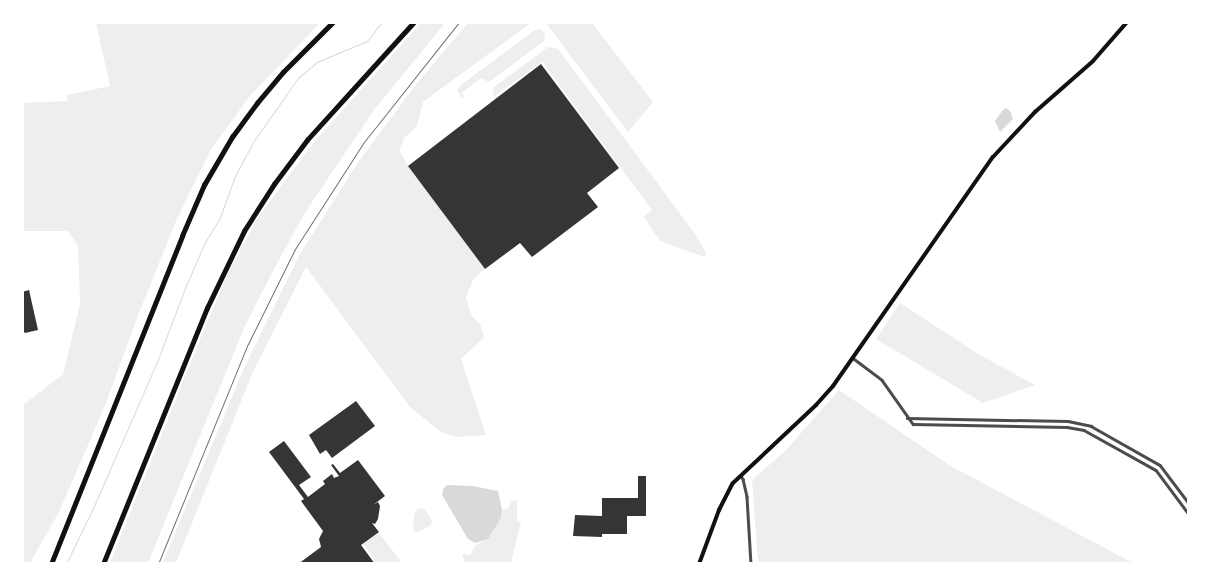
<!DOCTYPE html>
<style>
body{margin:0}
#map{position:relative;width:1211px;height:586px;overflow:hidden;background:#fff;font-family:Literata,serif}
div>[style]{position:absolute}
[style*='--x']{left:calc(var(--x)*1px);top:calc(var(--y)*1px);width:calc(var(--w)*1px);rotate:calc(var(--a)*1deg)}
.green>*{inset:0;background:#eee}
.water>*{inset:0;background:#d9d9d9}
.stream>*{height:1px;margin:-0.5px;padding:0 0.5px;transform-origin:0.5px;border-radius:0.5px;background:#d9d9d9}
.building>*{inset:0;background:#353535}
.minor>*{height:2.5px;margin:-1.25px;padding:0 1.25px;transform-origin:1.25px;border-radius:1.25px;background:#4c4c4c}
.secondary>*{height:4px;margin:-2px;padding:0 2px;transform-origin:2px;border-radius:2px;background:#111}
.trunk>*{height:4.5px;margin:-2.25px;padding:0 2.25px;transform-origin:2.25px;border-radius:2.25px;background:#111}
.rail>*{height:1px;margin:-0.5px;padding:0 0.5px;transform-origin:0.5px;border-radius:0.5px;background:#707070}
span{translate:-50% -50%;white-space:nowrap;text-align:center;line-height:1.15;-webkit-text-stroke:4px #fff;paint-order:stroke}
.frame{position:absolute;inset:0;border:24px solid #fff;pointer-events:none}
</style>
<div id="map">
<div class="green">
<div style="clip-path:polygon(96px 23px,320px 23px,249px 97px,210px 151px,176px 221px,139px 313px,104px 408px,59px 512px,30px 563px,23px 563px,23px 405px,63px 374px,80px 304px,78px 246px,68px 231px,23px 231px,23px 103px,67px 101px,67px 95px,110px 86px)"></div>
<div style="clip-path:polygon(421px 23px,445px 23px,374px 110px,306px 211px,275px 267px,244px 328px,148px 563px,110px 563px,200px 339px,229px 271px,258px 217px,314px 142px)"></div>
<div style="clip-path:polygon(468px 23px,531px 23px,423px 102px,417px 126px,405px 137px,399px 150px,408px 166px,485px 269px,474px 278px,466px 297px,471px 315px,480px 324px,484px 337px,461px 359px,486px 435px,457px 437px,441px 432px,410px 407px,306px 267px,252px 374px,176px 563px,162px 564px,245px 366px,300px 254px,359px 161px,417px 83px)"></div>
<div style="clip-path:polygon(546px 23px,592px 23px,653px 102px,628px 132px)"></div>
<div style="clip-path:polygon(540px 29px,545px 33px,544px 41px,489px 82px,481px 78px,462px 93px,464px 96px,462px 99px,457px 90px,461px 85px,535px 30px)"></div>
<div style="clip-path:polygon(548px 47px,558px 49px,681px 215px,697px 237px,706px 253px,704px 257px,661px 241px,656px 235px,644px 217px,652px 210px,542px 62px,495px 96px,493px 94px,494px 87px)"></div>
<div style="clip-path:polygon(900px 303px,980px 355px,1035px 385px,983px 403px,876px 339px)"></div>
<div style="clip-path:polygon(839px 390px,949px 465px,1133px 563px,758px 563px,752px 480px,786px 450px)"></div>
<div style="clip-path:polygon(517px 500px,517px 521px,521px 522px,511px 563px,465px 562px,462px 554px,470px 555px,476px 545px,488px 539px,501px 518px,502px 510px,508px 508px,512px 501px)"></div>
<div style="clip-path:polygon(419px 508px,425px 509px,432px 521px,431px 525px,418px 532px,414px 531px,413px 525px,415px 512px)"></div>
<div style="clip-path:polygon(378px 532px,400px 560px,402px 563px,373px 563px,374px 559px,363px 543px)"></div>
</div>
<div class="water">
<div style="clip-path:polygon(1006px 108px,1010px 111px,1013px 119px,1000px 132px,995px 121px,1003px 110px)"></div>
<div style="clip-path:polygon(447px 485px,473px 486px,498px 491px,502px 510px,501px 518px,488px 539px,475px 543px,468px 539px,442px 495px,443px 489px)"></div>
</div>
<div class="stream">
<div style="--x:66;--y:564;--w:64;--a:-64.2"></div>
<div style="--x:94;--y:506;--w:157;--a:-66.4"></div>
<div style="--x:157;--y:362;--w:79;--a:-69.3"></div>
<div style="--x:185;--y:288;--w:50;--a:-66.5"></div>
<div style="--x:205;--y:242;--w:26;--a:-58"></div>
<div style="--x:219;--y:220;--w:47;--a:-70"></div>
<div style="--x:235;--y:176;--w:38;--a:-62"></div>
<div style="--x:253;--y:142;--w:78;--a:-54.9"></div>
<div style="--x:298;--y:78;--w:25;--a:-40"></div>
<div style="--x:317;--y:62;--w:54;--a:-22.8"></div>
<div style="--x:367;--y:41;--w:24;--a:-52"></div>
</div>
<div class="building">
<div style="clip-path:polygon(541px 64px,619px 168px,587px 193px,598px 207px,532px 257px,520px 243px,485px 269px,408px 166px)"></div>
<div style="clip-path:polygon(29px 290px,38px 330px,25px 333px,22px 330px,22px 292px)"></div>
<div style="clip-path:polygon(356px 401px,375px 426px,332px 458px,326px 450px,320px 454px,309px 435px)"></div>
<div style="clip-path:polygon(284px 441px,311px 477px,299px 485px,308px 497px,325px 484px,323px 481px,332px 474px,334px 478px,339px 476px,331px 465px,333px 464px,340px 473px,358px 460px,385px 496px,373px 505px,378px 502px,380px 506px,378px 519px,375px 524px,372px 523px,379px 532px,361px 545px,375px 564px,298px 564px,321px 547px,319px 539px,323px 531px,301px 501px,304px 499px,269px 452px)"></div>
<div style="clip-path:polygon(638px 476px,646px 476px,646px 516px,627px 516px,627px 534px,602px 534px,602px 537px,573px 536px,575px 515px,602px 516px,602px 498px,638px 498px)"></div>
</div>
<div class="minor">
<div style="--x:853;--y:358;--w:36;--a:37"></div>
<div style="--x:882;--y:380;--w:54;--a:54.8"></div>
<div style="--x:913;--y:424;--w:154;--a:1.1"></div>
<div style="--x:1067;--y:427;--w:17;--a:10"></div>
<div style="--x:1084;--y:430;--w:82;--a:29.1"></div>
<div style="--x:1156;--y:470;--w:54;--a:53.3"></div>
<div style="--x:907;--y:418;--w:161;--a:1.1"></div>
<div style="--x:1068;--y:421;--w:24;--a:12"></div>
<div style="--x:1091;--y:426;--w:79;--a:29.5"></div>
<div style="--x:1160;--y:465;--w:46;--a:52.9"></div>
<div style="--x:741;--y:476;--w:4;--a:56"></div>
<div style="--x:743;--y:479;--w:18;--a:77"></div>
<div style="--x:747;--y:497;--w:67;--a:86.6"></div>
</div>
<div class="secondary">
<div style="--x:699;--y:564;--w:58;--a:-69.7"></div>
<div style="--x:719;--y:510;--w:30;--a:-63"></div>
<div style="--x:733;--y:483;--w:114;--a:-43.2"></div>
<div style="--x:816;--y:405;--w:25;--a:-48"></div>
<div style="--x:833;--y:386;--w:279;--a:-55.1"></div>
<div style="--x:993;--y:157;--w:62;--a:-47"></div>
<div style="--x:1035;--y:112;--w:77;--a:-41.3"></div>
<div style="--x:1093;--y:61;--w:52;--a:-48.9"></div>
</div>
<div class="trunk">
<div style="--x:51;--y:564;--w:353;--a:-68.2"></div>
<div style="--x:182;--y:236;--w:56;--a:-66.7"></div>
<div style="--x:204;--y:185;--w:56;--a:-59.7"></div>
<div style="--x:232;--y:137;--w:42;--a:-53.7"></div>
<div style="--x:257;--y:103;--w:40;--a:-50"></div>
<div style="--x:283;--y:72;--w:71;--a:-45"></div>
<div style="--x:103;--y:564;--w:276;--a:-67.9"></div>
<div style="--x:207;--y:308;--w:85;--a:-64.3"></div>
<div style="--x:244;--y:231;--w:56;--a:-57.4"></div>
<div style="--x:274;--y:184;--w:55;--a:-53.1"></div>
<div style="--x:307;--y:140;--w:159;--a:-47.8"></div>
</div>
<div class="rail">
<div style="--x:158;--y:564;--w:238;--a:-67.8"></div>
<div style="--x:248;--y:344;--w:106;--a:-63.7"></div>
<div style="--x:295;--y:249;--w:127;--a:-57.2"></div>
<div style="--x:364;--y:142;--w:153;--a:-51.6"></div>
</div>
<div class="frame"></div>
</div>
